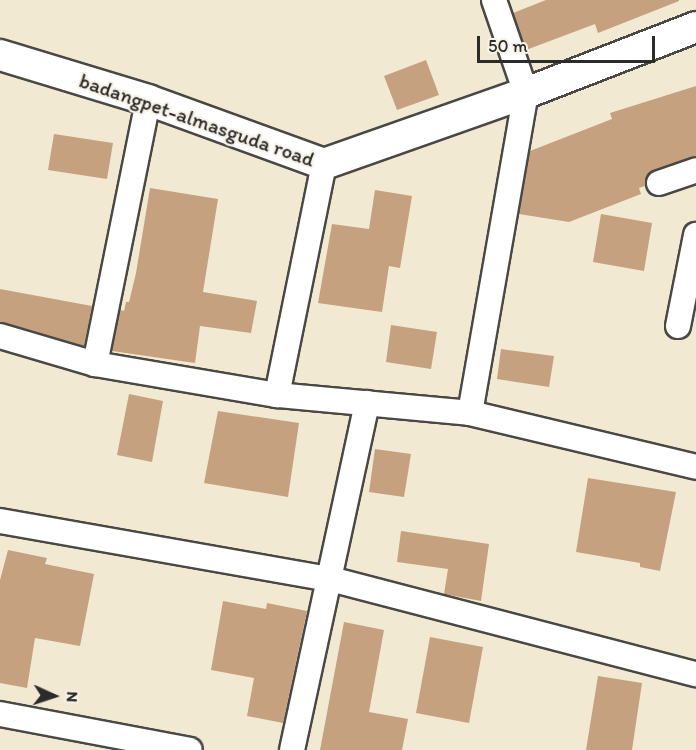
<!DOCTYPE html>
<style>
body{margin:0}
#map{position:relative;width:696px;height:750px;overflow:hidden;background:#f2e9d3;font-family:Itim,sans-serif}
div>[style]{position:absolute}
[style*='--x']{left:calc(var(--x)*1px);top:calc(var(--y)*1px);width:calc(var(--w)*1px);rotate:calc(var(--a)*1deg)}
.building>*{inset:0;background:#c6a17f}
.roads{filter:drop-shadow(2px 0 #494844) drop-shadow(-2px 0 #494844) drop-shadow(0 2px #494844) drop-shadow(0 -2px #494844)}
.minor>*{height:24px;margin:-12px;padding:0 12px;transform-origin:12px;border-radius:12px;background:#fff}
.tertiary>*{height:30px;margin:-15px;padding:0 15px;transform-origin:15px;border-radius:15px;background:#fff}
span{translate:-50% -50%;white-space:nowrap;text-align:center;line-height:1.15;-webkit-text-stroke:4.5px #f7f3e8;paint-order:stroke}
.street-label{font-size:21px;color:#2b2b2b}
.north{position:absolute;left:24px;top:666px;width:60px;height:60px;-webkit-text-stroke:4px #f7f3e8;paint-order:stroke;rotate:93deg;font-size:16px;font-weight:700;line-height:24px;text-align:center;color:#2b2b2b}
.north::after{content:'';display:block;margin:auto;width:21px;height:27px;background:#2b2b2b;clip-path:polygon(50% 0,100% 100%,50% 72%,0 100%)}
.scale{position:absolute;left:477px;top:36px;width:178px;height:27px;box-sizing:border-box;border:3px solid #2b2b2b;border-top:0;padding-left:8px;font-size:18px;line-height:21px;white-space:nowrap;color:#2b2b2b;-webkit-text-stroke:4px #f7f3e8;paint-order:stroke}
</style>
<div id="map">
<div class="building">
<div style="clip-path:polygon(546px 0,679px 0,679px 1px,598px 33px,595px 24px,526px 50px,513px 13px)"></div>
<div style="clip-path:polygon(426px 60px,439px 95px,397px 110px,384px 76px)"></div>
<div style="clip-path:polygon(696px 86px,696px 156px,649px 173px,645px 186px,639px 188px,641px 194px,569px 222px,519px 214px,530px 151px,612px 119px,610px 113px)"></div>
<div style="clip-path:polygon(54px 134px,113px 143px,107px 179px,48px 170px)"></div>
<div style="clip-path:polygon(150px 188px,218px 199px,203px 292px,257px 301px,251px 333px,200px 326px,195px 363px,112px 351px,120px 310px,124px 311px,126px 302px,129px 302px,136px 273px)"></div>
<div style="clip-path:polygon(375px 190px,412px 196px,400px 268px,389px 266px,382px 312px,318px 303px,332px 224px,369px 229px)"></div>
<div style="clip-path:polygon(601px 214px,652px 223px,644px 271px,593px 262px)"></div>
<div style="clip-path:polygon(0 289px,92px 306px,84px 346px,0 322px)"></div>
<div style="clip-path:polygon(391px 325px,437px 332px,431px 369px,386px 362px)"></div>
<div style="clip-path:polygon(501px 349px,554px 356px,549px 387px,497px 379px)"></div>
<div style="clip-path:polygon(129px 394px,163px 401px,152px 462px,117px 455px)"></div>
<div style="clip-path:polygon(218px 411px,299px 423px,288px 497px,204px 483px)"></div>
<div style="clip-path:polygon(375px 449px,411px 454px,404px 497px,369px 492px)"></div>
<div style="clip-path:polygon(588px 478px,676px 492px,660px 571px,640px 567px,640px 563px,576px 552px)"></div>
<div style="clip-path:polygon(401px 531px,489px 544px,481px 601px,444px 594px,448px 569px,397px 562px)"></div>
<div style="clip-path:polygon(8px 550px,47px 558px,45px 564px,94px 574px,80px 646px,35px 638px,27px 688px,0 683px,0 580px)"></div>
<div style="clip-path:polygon(223px 601px,266px 609px,267px 603px,307px 611px,283px 723px,247px 716px,254px 678px,211px 670px)"></div>
<div style="clip-path:polygon(344px 622px,384px 630px,369px 712px,408px 719px,402px 750px,320px 750px)"></div>
<div style="clip-path:polygon(430px 637px,483px 647px,469px 723px,416px 713px)"></div>
<div style="clip-path:polygon(598px 676px,642px 683px,632px 750px,586px 750px)"></div>
</div>
<div class="roads">
<div class="minor">
<div style="--x:659;--y:183;--w:39;--a:-19"></div>
<div style="--x:678;--y:326;--w:93;--a:-78.8"></div>
<div style="--x:0;--y:336;--w:99;--a:16.4"></div>
<div style="--x:95;--y:364;--w:185;--a:9.7"></div>
<div style="--x:277;--y:395;--w:194;--a:5.3"></div>
<div style="--x:470;--y:413;--w:232;--a:13.4"></div>
<div style="--x:95;--y:364;--w:269;--a:-78.6"></div>
<div style="--x:277;--y:395;--w:236;--a:-78.5"></div>
<div style="--x:470;--y:413;--w:325;--a:-80.1"></div>
<div style="--x:526;--y:93;--w:98;--a:-109"></div>
<div style="--x:0;--y:521;--w:335;--a:10"></div>
<div style="--x:330;--y:579;--w:378;--a:14.6"></div>
<div style="--x:0;--y:714;--w:193;--a:10.7"></div>
<div style="--x:292;--y:750;--w:355;--a:-77.8"></div>
</div>
<div class="tertiary">
<div style="--x:0;--y:55;--w:155;--a:16.9"></div>
<div style="--x:148;--y:100;--w:187;--a:20"></div>
<div style="--x:324;--y:164;--w:214;--a:-19.4"></div>
<div style="--x:526;--y:93;--w:182;--a:-21.2"></div>
</div>
</div>
<div class="street-label">
<span style="left:197px;top:120px;rotate:19deg">badangpet-almasguda road</span>
</div>
<div class="north">N</div>
<div class="scale">50 m</div>
</div>
